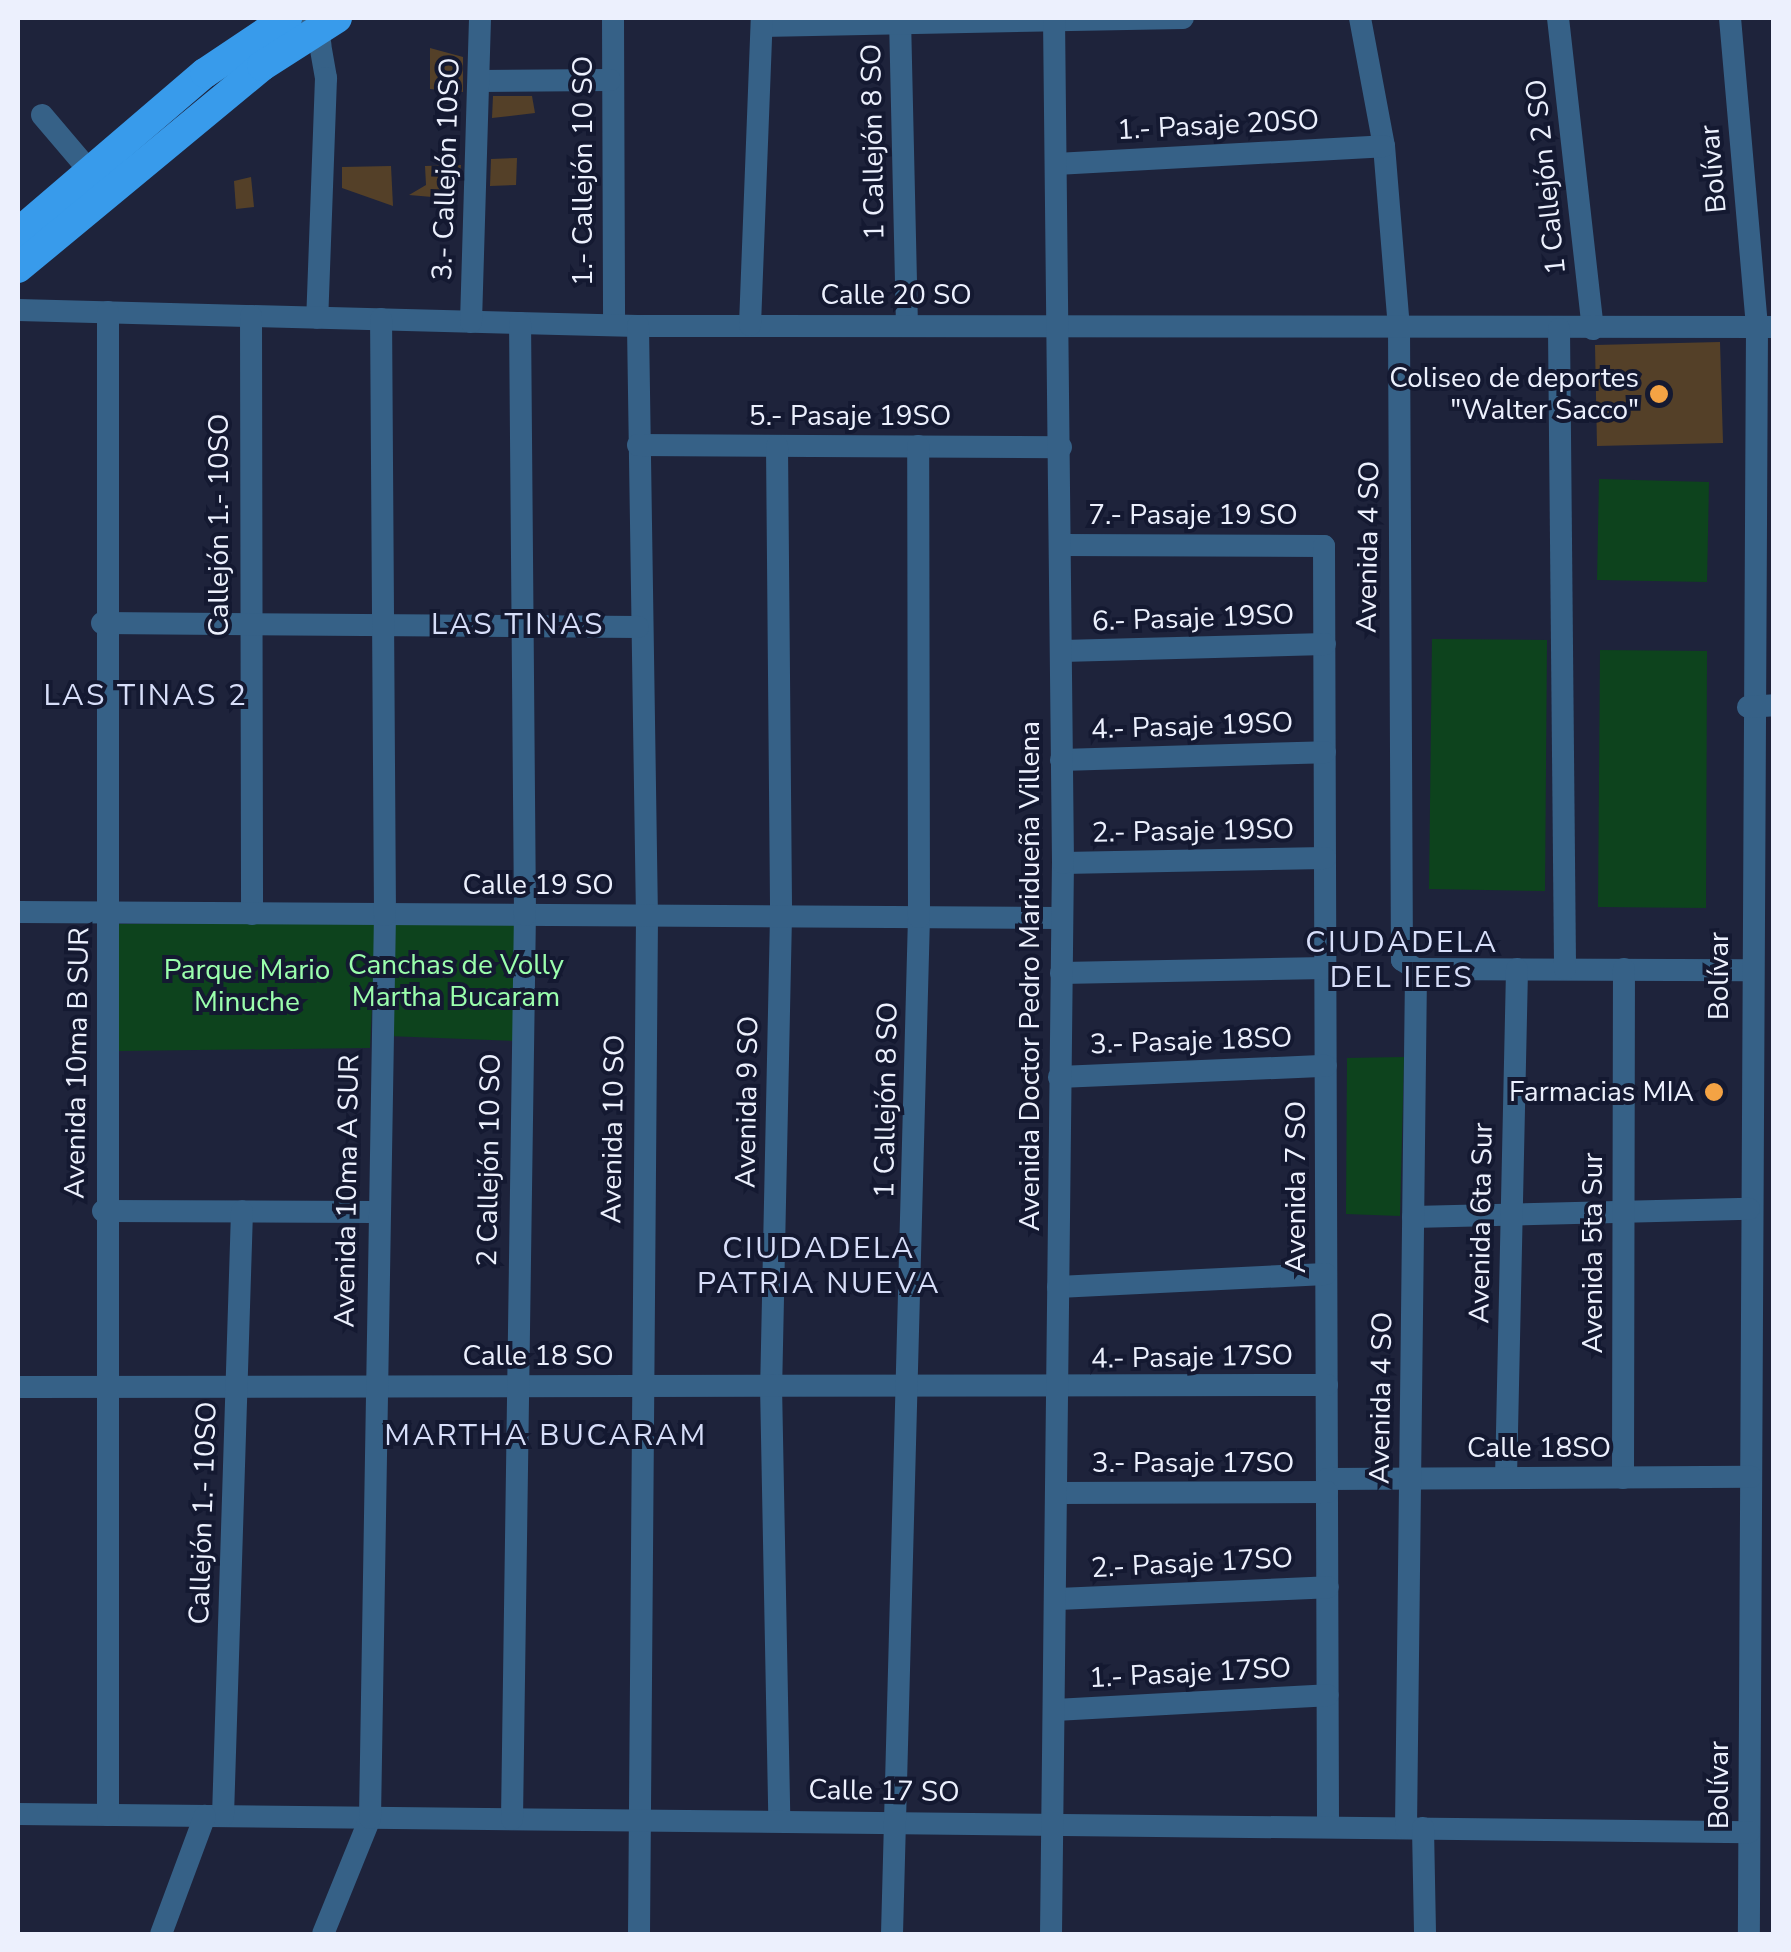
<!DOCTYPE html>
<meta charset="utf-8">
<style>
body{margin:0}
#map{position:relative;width:1791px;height:1952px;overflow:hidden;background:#1e233b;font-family:"Nunito Sans",sans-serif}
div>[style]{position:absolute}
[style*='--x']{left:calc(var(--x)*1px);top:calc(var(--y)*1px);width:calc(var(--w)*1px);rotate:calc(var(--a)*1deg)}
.green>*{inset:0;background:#0d431d}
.building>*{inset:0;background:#544028}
.minor>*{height:22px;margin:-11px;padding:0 11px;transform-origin:11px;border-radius:11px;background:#366187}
.major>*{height:30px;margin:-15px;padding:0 15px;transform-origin:15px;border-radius:15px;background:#389beb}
.dots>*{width:28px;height:28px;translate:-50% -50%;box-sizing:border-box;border:5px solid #141931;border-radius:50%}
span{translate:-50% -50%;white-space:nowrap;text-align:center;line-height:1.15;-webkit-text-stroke:8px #141931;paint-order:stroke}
.street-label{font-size:28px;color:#ecf0fd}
.poi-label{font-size:28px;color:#ecf0fd}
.right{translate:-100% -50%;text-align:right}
.park-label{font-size:28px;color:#9bffad}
.neighbourhood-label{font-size:30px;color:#d7def9;letter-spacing:2.5px}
.frame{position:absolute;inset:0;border:20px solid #ecf0fd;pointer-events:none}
</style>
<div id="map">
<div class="green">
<div style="clip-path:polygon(1599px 479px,1709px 482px,1707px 582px,1597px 580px)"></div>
<div style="clip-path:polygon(1432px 639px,1547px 640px,1545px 891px,1429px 889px)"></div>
<div style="clip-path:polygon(1600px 650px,1707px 651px,1706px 908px,1598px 907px)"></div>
<div style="clip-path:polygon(376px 922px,370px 1048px,119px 1051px,119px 924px)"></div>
<div style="clip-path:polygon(391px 924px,515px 924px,514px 1041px,387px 1036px)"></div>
<div style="clip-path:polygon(1404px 1057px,1400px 1216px,1346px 1214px,1347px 1058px)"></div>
</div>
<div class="building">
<div style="clip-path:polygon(430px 48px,463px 57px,463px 92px,430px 89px)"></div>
<div style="clip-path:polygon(493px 96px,532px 96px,535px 113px,492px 118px)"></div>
<div style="clip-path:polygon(517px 158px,516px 185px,490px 186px,491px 159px)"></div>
<div style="clip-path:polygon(461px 165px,460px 176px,443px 181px,444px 198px,409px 195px,426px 185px,425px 166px)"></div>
<div style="clip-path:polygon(391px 166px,393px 206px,342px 188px,342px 167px)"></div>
<div style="clip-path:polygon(251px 177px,254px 207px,236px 209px,234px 181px)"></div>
<div style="clip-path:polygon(1720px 342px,1723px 443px,1597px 446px,1595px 345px)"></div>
</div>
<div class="minor">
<div style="--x:300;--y:18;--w:33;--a:52"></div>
<div style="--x:320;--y:44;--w:35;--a:80"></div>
<div style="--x:326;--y:78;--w:240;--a:92.1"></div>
<div style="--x:613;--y:18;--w:307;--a:89.8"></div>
<div style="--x:900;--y:18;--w:307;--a:88.7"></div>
<div style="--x:1360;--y:18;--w:130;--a:79.4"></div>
<div style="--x:1384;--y:146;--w:182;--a:85.3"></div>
<div style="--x:1399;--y:327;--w:633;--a:89.73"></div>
<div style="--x:1402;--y:960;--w:17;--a:33"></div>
<div style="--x:1416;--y:969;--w:333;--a:0.2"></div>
<div style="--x:1558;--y:18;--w:313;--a:83.6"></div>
<div style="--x:1730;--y:18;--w:310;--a:85"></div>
<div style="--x:1757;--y:327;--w:1607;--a:90.29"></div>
<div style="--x:762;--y:26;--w:421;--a:-1.1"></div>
<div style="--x:479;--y:81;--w:131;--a:-0.4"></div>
<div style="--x:42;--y:115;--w:71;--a:49.6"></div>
<div style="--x:1056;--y:164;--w:328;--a:-3.1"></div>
<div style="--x:18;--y:310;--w:620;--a:1.48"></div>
<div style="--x:638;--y:326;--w:1136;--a:0.05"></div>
<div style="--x:251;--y:316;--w:598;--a:89.9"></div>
<div style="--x:471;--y:322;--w:304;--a:-88.3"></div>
<div style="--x:750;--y:325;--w:307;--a:-87.8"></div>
<div style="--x:638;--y:326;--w:590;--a:89.13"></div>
<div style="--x:647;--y:916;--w:1018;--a:90.45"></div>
<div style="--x:1559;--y:329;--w:640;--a:89.46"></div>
<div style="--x:638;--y:445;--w:423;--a:0.3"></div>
<div style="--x:777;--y:446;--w:470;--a:89.5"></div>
<div style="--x:781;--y:916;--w:469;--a:91.2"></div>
<div style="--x:771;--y:1385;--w:434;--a:88.9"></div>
<div style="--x:1062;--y:545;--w:262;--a:0.2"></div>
<div style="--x:1324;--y:546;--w:1281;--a:89.82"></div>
<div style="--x:102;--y:623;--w:536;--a:0.43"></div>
<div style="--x:1062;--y:651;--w:263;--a:-1.5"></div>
<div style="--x:1748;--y:707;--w:26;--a:-4"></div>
<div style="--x:1061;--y:760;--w:264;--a:-1.7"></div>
<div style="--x:1063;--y:863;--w:262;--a:-1.1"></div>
<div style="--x:18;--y:912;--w:1041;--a:0.33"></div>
<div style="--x:1061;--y:973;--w:265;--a:-1.1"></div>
<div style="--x:1059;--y:1077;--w:267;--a:-2.4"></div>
<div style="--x:103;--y:1211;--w:271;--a:0.2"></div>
<div style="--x:1413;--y:1217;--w:336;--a:-1.4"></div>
<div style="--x:1058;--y:1287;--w:268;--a:-2.8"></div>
<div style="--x:18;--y:1387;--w:1309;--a:-0.09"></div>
<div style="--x:1506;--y:1478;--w:509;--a:-88.76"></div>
<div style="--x:1623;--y:1478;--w:509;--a:-89.89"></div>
<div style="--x:1327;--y:1479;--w:424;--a:-0.3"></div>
<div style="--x:1059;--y:1493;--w:268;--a:-0.2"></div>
<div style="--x:1058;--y:1599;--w:270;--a:-2.5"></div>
<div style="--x:1055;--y:1710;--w:273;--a:-3.1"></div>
<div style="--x:18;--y:1814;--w:1731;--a:0.6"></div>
<div style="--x:108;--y:1815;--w:1503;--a:-90"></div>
<div style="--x:223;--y:1816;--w:605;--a:-88.2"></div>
<div style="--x:512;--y:1819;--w:904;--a:-89.18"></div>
<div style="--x:525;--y:915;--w:592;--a:-90.48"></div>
<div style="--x:1406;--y:1828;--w:859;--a:-89.33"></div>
<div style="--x:1423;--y:1828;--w:106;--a:88.9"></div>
<div style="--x:161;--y:1934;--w:126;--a:-69.6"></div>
<div style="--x:323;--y:1934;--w:125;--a:-67.9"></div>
<div style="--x:370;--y:1818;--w:903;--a:-89.05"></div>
<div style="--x:385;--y:915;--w:596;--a:-90.38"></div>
<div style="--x:892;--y:1934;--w:1017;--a:-88.48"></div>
<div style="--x:919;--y:917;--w:471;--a:-90.1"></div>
<div style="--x:1051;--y:1934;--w:1071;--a:-89.36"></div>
<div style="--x:1063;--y:863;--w:845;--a:-90.61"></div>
</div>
<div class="major">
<div style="--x:18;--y:233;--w:246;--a:-40.6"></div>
<div style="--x:205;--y:73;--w:99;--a:-33.9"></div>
<div style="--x:18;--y:268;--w:317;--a:-39.6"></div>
<div style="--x:262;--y:66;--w:89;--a:-32.6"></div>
</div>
<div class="dots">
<div style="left:1659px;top:394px;background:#f4a344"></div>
<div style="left:1714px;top:1092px;background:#f4a344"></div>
</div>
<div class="street-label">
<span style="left:1218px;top:125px;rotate:-3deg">1.- Pasaje 20SO</span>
<span style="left:873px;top:142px;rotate:-91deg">1 Callejón 8 SO</span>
<span style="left:446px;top:169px;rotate:-88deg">3.- Callejón 10SO</span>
<span style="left:1713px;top:169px;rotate:-95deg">Bolívar</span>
<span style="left:583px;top:171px;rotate:-90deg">1.- Callejón 10 SO</span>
<span style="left:1546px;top:177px;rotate:-96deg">1 Callejón 2 SO</span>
<span style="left:896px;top:295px">Calle 20 SO</span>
<span style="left:850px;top:416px">5.- Pasaje 19SO</span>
<span style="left:1193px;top:515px">7.- Pasaje 19 SO</span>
<span style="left:219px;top:525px;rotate:-90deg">Callejón 1.- 10SO</span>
<span style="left:1368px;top:547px;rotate:-89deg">Avenida 4 SO</span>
<span style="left:1193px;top:618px;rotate:-2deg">6.- Pasaje 19SO</span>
<span style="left:1192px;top:726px;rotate:-2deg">4.- Pasaje 19SO</span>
<span style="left:1193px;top:831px;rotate:-1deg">2.- Pasaje 19SO</span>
<span style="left:538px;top:885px">Calle 19 SO</span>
<span style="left:1030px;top:976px;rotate:-90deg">Avenida Doctor Pedro Maridueña Villena</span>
<span style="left:1719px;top:976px;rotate:-90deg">Bolívar</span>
<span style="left:1191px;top:1041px;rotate:-2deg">3.- Pasaje 18SO</span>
<span style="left:77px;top:1063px;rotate:-89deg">Avenida 10ma B SUR</span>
<span style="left:886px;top:1100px;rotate:-89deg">1 Callejón 8 SO</span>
<span style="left:747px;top:1102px;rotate:-89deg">Avenida 9 SO</span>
<span style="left:613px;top:1129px;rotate:-89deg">Avenida 10 SO</span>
<span style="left:489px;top:1160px;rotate:-89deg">2 Callejón 10 SO</span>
<span style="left:1296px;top:1187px;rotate:-90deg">Avenida 7 SO</span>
<span style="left:347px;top:1191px;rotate:-89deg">Avenida 10ma A SUR</span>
<span style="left:1481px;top:1223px;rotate:-89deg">Avenida 6ta Sur</span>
<span style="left:1593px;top:1253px;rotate:-90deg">Avenida 5ta Sur</span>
<span style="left:538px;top:1356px">Calle 18 SO</span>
<span style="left:1192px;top:1357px;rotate:-1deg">4.- Pasaje 17SO</span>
<span style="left:1381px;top:1398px;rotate:-89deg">Avenida 4 SO</span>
<span style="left:1539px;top:1448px">Calle 18SO</span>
<span style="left:1193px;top:1463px">3.- Pasaje 17SO</span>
<span style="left:203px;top:1513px;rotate:-88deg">Callejón 1.- 10SO</span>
<span style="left:1192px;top:1563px;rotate:-3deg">2.- Pasaje 17SO</span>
<span style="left:1190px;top:1673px;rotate:-3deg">1.- Pasaje 17SO</span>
<span style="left:1719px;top:1785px;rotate:-90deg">Bolívar</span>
<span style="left:884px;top:1791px;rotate:1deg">Calle 17 SO</span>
</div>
<div class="poi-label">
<span class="right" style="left:1639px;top:394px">Coliseo de deportes<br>"Walter Sacco"</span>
<span class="right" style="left:1694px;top:1092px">Farmacias MIA</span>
</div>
<div class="park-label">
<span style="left:456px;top:981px">Canchas de Volly<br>Martha Bucaram</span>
<span style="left:247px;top:986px">Parque Mario<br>Minuche</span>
</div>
<div class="neighbourhood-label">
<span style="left:518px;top:625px">LAS TINAS</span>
<span style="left:146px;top:696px">LAS TINAS 2</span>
<span style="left:1402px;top:960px">CIUDADELA<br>DEL IEES</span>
<span style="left:819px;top:1266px">CIUDADELA<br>PATRIA NUEVA</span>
<span style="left:546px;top:1436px">MARTHA BUCARAM</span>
</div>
<div class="frame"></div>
</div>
